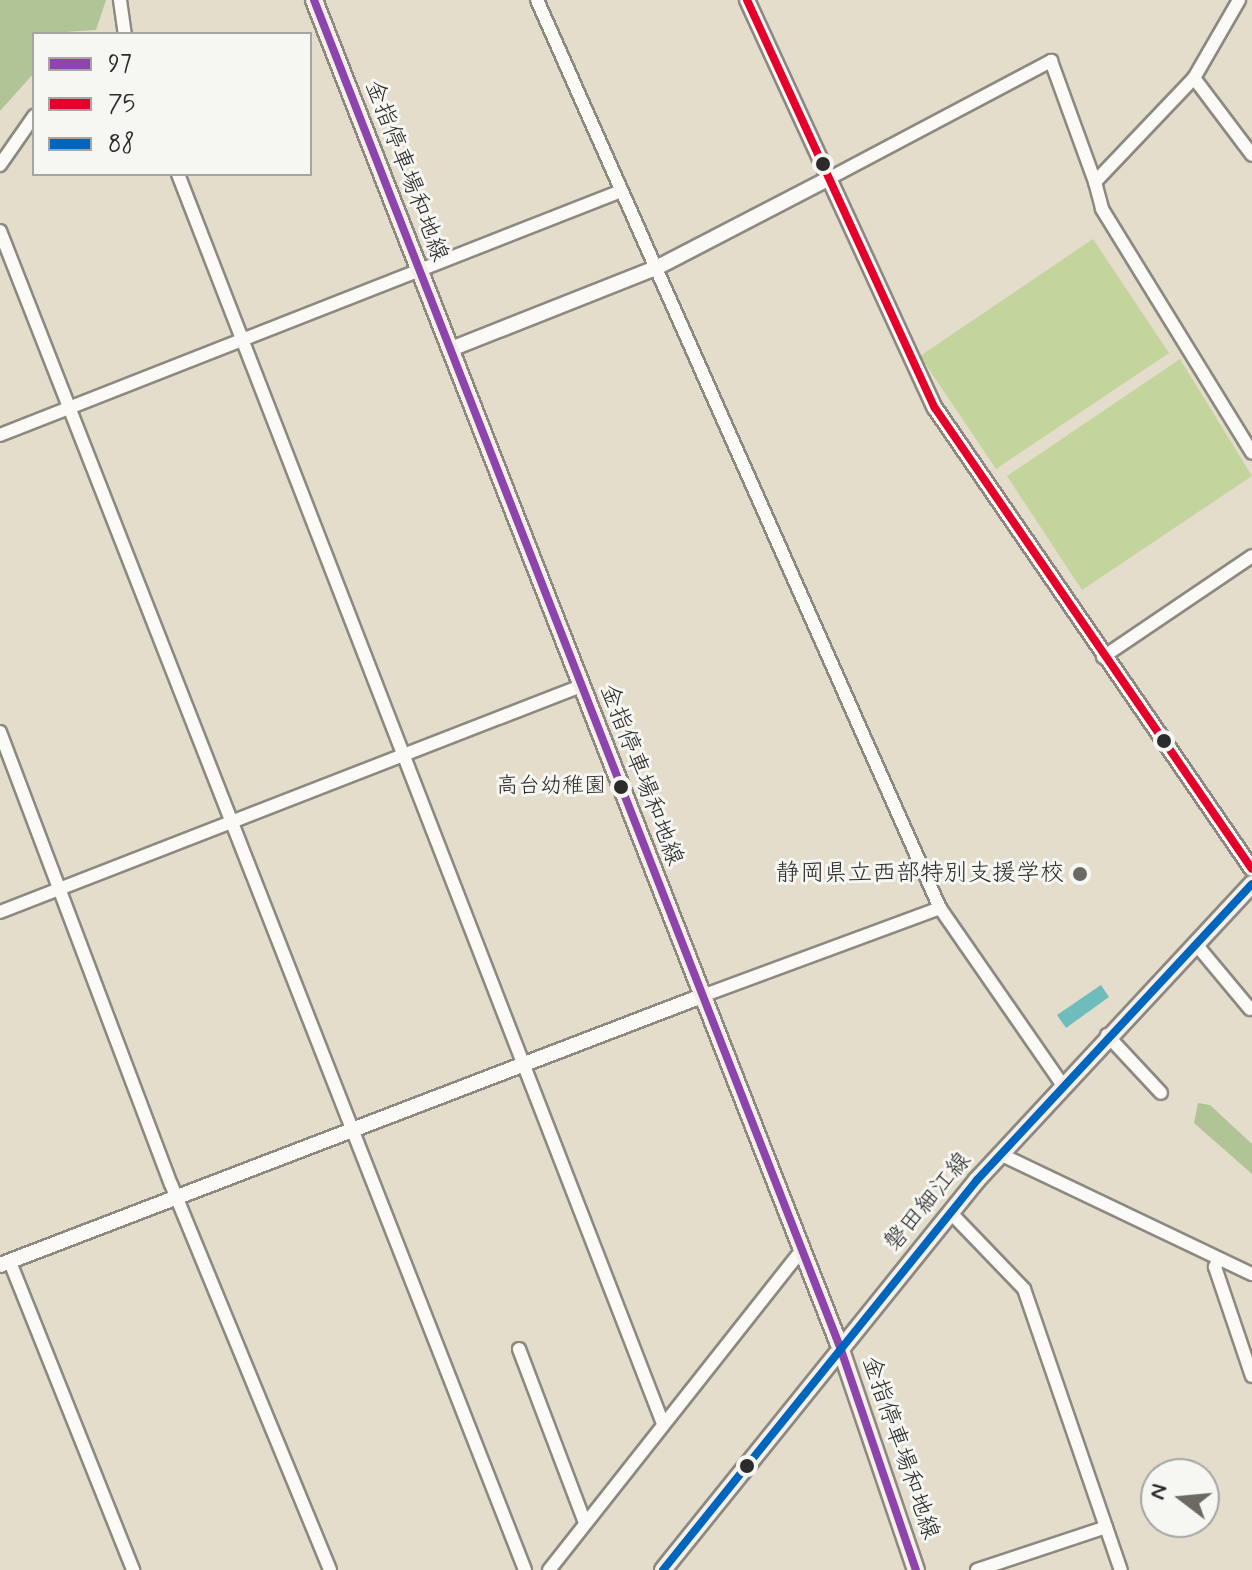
<!DOCTYPE html>
<meta charset="utf-8">
<style>
body{margin:0}
#map{position:relative;width:1252px;height:1570px;overflow:hidden;background:#e4ddcc;font-family:Mynerve,"Klee One",sans-serif}
div>[style]{position:absolute}
[style*='--x']{left:calc(var(--x)*1px);top:calc(var(--y)*1px);width:calc(var(--w)*1px);rotate:calc(var(--a)*1deg)}
.green>*{inset:0;background:#c3d49d}
.forest>*{inset:0;background:#b0c495}
.water>*{inset:0;background:#6fbcbd}
.roads{filter:drop-shadow(2px 0 #8d8981) drop-shadow(-2px 0 #8d8981) drop-shadow(0 2px #8d8981) drop-shadow(0 -2px #8d8981)}
.minor>*{height:12px;margin:-6px;padding:0 6px;transform-origin:6px;border-radius:6px;background:#fbfaf7}
.tertiary>*{height:14px;margin:-7px;padding:0 7px;transform-origin:7px;border-radius:7px;background:#fbfaf7}
.secondary>*{height:16px;margin:-8px;padding:0 8px;transform-origin:8px;border-radius:8px;background:#f5f1ea}
.bus-1>*{height:8px;margin:-4px;padding:0 4px;transform-origin:4px;border-radius:4px;background:#8e44ad}
.bus-2>*{height:8px;margin:-4px;padding:0 4px;transform-origin:4px;border-radius:4px;background:#e4002b}
.bus-3>*{height:8px;margin:-4px;padding:0 4px;transform-origin:4px;border-radius:4px;background:#0065bd}
.dots>*{width:22px;height:22px;translate:-50% -50%;box-sizing:border-box;border:4px solid #f6f6f2;border-radius:50%}
span{translate:-50% -50%;white-space:nowrap;text-align:center;line-height:1.15;-webkit-text-stroke:6px #f6f6f2;paint-order:stroke}
.bus-label{font-size:22px;color:#2b2b2b}
.right{translate:-100% -50%;text-align:right}
.street-label{font-size:24px;color:#2b2b2b}
.poi-label{font-size:24px;color:#2b2b2b}
.legend{position:absolute;left:32px;top:32px;width:280px;height:144px;box-sizing:border-box;background:#f6f6f2;border:2px solid #a5a5a2;margin:0;padding:10px 14px;list-style:none;font-size:24px;color:#2b2b2b}
.legend li{display:flex;align-items:center;gap:16px;height:40px}
.legend b{width:40px;border:2px solid #a5a5a2}
.north{position:absolute;left:1140px;top:1458px;width:80px;height:80px;box-sizing:border-box;background:#f6f6f2;border:2px solid #a5a5a2;border-radius:50%;rotate:286deg;font-size:22px;font-weight:700;line-height:32px;text-align:center;color:#2b2b2b}
.north::after{content:'';display:block;margin:auto;width:28px;height:36px;background:#6c6963;clip-path:polygon(50% 0,100% 100%,50% 72%,0 100%)}
</style>
<div id="map">
<div class="green">
<div style="clip-path:polygon(1093px 239px,1169px 353px,996px 469px,920px 356px)"></div>
<div style="clip-path:polygon(1180px 359px,1252px 476px,1082px 590px,1007px 476px)"></div>
</div>
<div class="forest">
<div style="clip-path:polygon(0 0,106px 0,96px 30px,34px 34px,34px 73px,0 111px)"></div>
<div style="clip-path:polygon(1198px 1103px,1210px 1105px,1252px 1144px,1252px 1174px,1194px 1123px)"></div>
</div>
<div class="water">
<div style="clip-path:polygon(1101px 985px,1109px 997px,1066px 1028px,1057px 1015px)"></div>
</div>
<div class="roads">
<div class="minor">
<div style="--x:120;--y:0;--w:34;--a:82"></div>
<div style="--x:537;--y:0;--w:993;--a:66.07"></div>
<div style="--x:940;--y:908;--w:214;--a:55.3"></div>
<div style="--x:1194;--y:78;--w:96;--a:53"></div>
<div style="--x:0;--y:165;--w:60;--a:-55.2"></div>
<div style="--x:178;--y:174;--w:1341;--a:68.79"></div>
<div style="--x:826;--y:180;--w:255;--a:-27.9"></div>
<div style="--x:1051;--y:61;--w:129;--a:70"></div>
<div style="--x:1095;--y:182;--w:144;--a:-46.4"></div>
<div style="--x:1194;--y:78;--w:90;--a:-60"></div>
<div style="--x:1095;--y:182;--w:28;--a:75"></div>
<div style="--x:1102;--y:209;--w:286;--a:58.4"></div>
<div style="--x:0;--y:231;--w:1438;--a:68.59"></div>
<div style="--x:0;--y:435;--w:667;--a:-21.45"></div>
<div style="--x:1103;--y:657;--w:180;--a:-34.1"></div>
<div style="--x:0;--y:732;--w:483;--a:69.3"></div>
<div style="--x:171;--y:1184;--w:417;--a:67.6"></div>
<div style="--x:0;--y:912;--w:623;--a:-21.26"></div>
<div style="--x:1195;--y:943;--w:86;--a:50.2"></div>
<div style="--x:702;--y:996;--w:254;--a:-20.3"></div>
<div style="--x:1107;--y:1035;--w:79;--a:47"></div>
<div style="--x:1000;--y:1154;--w:279;--a:25.5"></div>
<div style="--x:950;--y:1212;--w:107;--a:46.1"></div>
<div style="--x:1024;--y:1289;--w:297;--a:71"></div>
<div style="--x:1219;--y:1259;--w:9;--a:117"></div>
<div style="--x:1215;--y:1267;--w:115;--a:71.3"></div>
<div style="--x:10;--y:1262;--w:332;--a:68.2"></div>
<div style="--x:519;--y:1349;--w:186;--a:69.2"></div>
<div style="--x:549;--y:1570;--w:407;--a:-51.7"></div>
<div style="--x:977;--y:1570;--w:136;--a:-18.4"></div>
</div>
<div class="tertiary">
<div style="--x:747;--y:0;--w:449;--a:65.3"></div>
<div style="--x:935;--y:408;--w:559;--a:55.49"></div>
<div style="--x:451;--y:349;--w:220;--a:-21.6"></div>
<div style="--x:656;--y:268;--w:191;--a:-27.4"></div>
<div style="--x:0;--y:1265;--w:752;--a:-20.97"></div>
</div>
<div class="secondary">
<div style="--x:314;--y:0;--w:1446;--a:68.67"></div>
<div style="--x:840;--y:1347;--w:236;--a:71.2"></div>
<div style="--x:663;--y:1570;--w:501;--a:-51.16"></div>
<div style="--x:977;--y:1180;--w:404;--a:-47.1"></div>
</div>
</div>
<div class="bus-1">
<div style="--x:314;--y:0;--w:1446;--a:68.67"></div>
<div style="--x:840;--y:1347;--w:236;--a:71.2"></div>
</div>
<div class="bus-2">
<div style="--x:747;--y:0;--w:449;--a:65.3"></div>
<div style="--x:935;--y:408;--w:559;--a:55.49"></div>
</div>
<div class="bus-3">
<div style="--x:663;--y:1570;--w:501;--a:-51.16"></div>
<div style="--x:977;--y:1180;--w:404;--a:-47.1"></div>
</div>
<div class="dots">
<div style="left:823px;top:164px;background:#2b2b2b"></div>
<div style="left:1164px;top:741px;background:#2b2b2b"></div>
<div style="left:621px;top:787px;background:#2b2b2b"></div>
<div style="left:1080px;top:874px;background:#6c6963"></div>
<div style="left:747px;top:1466px;background:#2b2b2b"></div>
</div>
<div class="bus-label">
<span class="right" style="left:606px;top:787px">高台幼稚園</span>
</div>
<div class="street-label">
<span style="left:406px;top:171px;rotate:69deg">金指停車場和地線</span>
<span style="left:641px;top:775px;rotate:69deg">金指停車場和地線</span>
<span style="left:928px;top:1202px;rotate:-50deg">磐田細江線</span>
<span style="left:900px;top:1448px;rotate:71deg">金指停車場和地線</span>
</div>
<div class="poi-label">
<span class="right" style="left:1064px;top:874px">静岡県立西部特別支援学校</span>
</div>
<ul class="legend">
<li><b style="height:10px;background:#8e44ad"></b>97</li>
<li><b style="height:10px;background:#e4002b"></b>75</li>
<li><b style="height:10px;background:#0065bd"></b>88</li>
</ul>
<div class="north">N</div>
</div>
